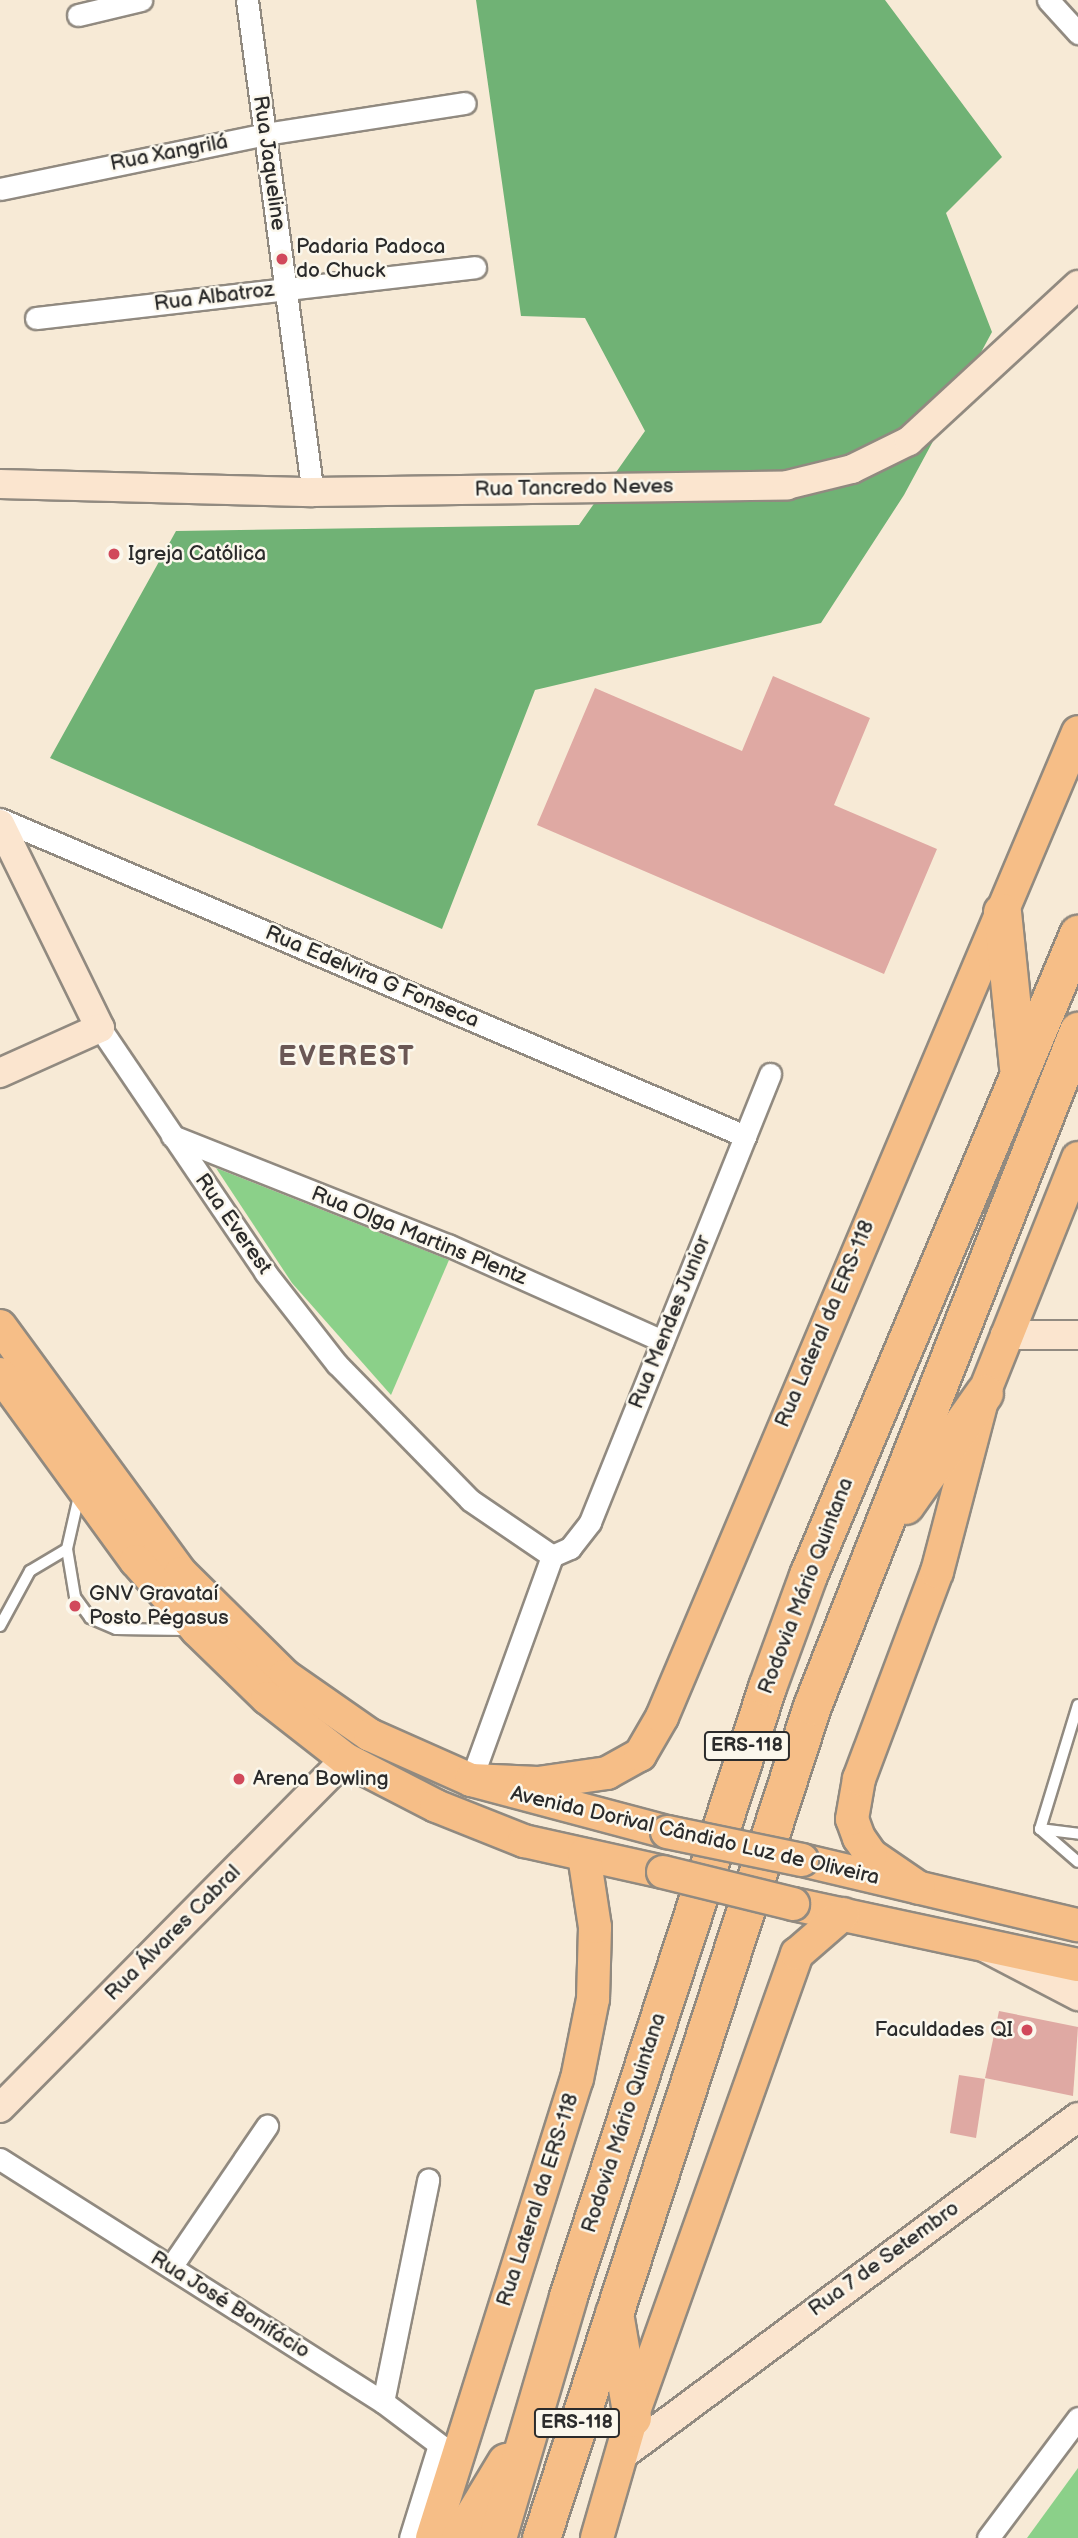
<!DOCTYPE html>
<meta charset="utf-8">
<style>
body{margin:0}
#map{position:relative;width:1078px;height:2538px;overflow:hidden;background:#f7ead6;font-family:"Balsamiq Sans",sans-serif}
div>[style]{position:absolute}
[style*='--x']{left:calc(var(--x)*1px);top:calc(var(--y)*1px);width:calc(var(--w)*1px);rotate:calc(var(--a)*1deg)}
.green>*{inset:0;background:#8bd089}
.forest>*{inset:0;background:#70b275}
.building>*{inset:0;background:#dfa9a3}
.roads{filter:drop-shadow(2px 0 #918a80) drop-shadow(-2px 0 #918a80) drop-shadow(0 2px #918a80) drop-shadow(0 -2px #918a80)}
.lane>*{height:10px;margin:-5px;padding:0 5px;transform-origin:5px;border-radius:5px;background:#fff}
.street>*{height:21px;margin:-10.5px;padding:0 10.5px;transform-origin:10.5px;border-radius:10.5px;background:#fff}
.secondary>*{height:28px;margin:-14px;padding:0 14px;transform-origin:14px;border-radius:14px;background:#fbe5cf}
.primary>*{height:32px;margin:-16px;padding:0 16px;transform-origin:16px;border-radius:16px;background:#f6be87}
.highway>*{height:37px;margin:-18.5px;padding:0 18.5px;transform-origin:18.5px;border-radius:18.5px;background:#f6be87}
.bridges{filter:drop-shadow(2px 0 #918a80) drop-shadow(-2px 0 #918a80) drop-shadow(0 2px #918a80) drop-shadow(0 -2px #918a80)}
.primary-bridge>*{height:32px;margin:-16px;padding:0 16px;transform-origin:16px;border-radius:16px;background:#f6be87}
.dots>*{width:19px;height:19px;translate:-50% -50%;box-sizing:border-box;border:4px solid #fbf7ec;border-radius:50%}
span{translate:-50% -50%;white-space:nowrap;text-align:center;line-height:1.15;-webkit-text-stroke:5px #fbf7ec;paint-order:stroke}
.shield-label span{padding:2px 5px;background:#fbf7ec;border:2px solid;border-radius:5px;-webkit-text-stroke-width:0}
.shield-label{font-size:19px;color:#2b2b2b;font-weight:700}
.street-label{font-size:21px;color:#2b2b2b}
.poi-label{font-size:21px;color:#2b2b2b}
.left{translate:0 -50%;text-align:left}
.right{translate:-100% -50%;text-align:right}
.district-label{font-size:28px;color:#6a5755;font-weight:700;letter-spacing:2px}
</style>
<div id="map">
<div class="green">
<div style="clip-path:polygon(216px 1168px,449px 1260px,391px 1395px,292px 1283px)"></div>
<div style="clip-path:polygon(1078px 2468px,1078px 2538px,1027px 2538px)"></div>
</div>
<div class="forest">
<div style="clip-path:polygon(476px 0,885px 0,1002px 157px,946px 213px,992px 332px,904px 495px,821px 623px,535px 690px,442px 929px,50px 758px,176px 531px,579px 525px,645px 431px,585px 318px,521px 316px)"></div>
</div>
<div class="building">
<div style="clip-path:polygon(773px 676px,870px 718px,834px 805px,937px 849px,884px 974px,537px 825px,595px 688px,742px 751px)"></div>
<div style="clip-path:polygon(999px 2011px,1078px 2027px,1073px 2096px,985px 2078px)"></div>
<div style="clip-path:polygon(959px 2075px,985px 2079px,976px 2138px,950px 2133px)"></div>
</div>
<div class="roads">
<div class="lane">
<div style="--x:79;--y:1496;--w:54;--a:102.8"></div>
<div style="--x:67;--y:1549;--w:49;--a:80.5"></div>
<div style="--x:75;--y:1597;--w:26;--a:54"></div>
<div style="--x:90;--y:1618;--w:28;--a:23"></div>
<div style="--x:116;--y:1629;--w:71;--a:0.8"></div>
<div style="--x:0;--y:1626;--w:63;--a:-61.4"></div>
<div style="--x:30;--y:1571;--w:43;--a:-30.7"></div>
<div style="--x:1078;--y:1705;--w:130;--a:107"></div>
<div style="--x:1040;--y:1829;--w:50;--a:41"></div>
<div style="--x:1040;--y:1829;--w:38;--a:7"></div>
</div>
<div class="street">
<div style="--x:247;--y:0;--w:496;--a:82.4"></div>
<div style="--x:1048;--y:0;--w:45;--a:47.7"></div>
<div style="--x:78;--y:15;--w:65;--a:-13.4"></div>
<div style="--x:0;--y:189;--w:271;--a:-11.7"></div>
<div style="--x:265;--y:134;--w:202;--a:-8.8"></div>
<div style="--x:36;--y:318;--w:442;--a:-6.6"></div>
<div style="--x:0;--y:819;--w:810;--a:23.05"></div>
<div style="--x:100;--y:1028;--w:295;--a:55.9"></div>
<div style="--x:265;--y:1272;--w:117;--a:52"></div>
<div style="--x:337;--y:1364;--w:190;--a:45.6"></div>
<div style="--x:470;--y:1500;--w:99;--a:34.3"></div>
<div style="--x:172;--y:1136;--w:297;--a:21.6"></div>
<div style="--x:448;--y:1245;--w:235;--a:24.1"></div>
<div style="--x:552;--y:1556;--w:20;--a:-24"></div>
<div style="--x:570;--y:1548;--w:33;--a:-52"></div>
<div style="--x:590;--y:1522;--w:483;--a:-68.1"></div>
<div style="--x:471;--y:1780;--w:238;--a:-70.1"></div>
<div style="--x:0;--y:2159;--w:454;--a:32.4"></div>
<div style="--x:383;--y:2402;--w:91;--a:37"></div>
<div style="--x:171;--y:2267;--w:171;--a:-55.8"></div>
<div style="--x:383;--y:2402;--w:227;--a:-78.5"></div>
<div style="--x:410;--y:2538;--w:97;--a:-72.7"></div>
<div style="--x:988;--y:2538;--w:150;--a:-53.1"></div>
</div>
<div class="secondary">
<div style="--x:0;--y:484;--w:313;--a:1.5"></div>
<div style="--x:313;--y:492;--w:474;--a:-0.8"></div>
<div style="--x:787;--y:485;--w:67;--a:-13.8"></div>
<div style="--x:852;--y:469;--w:64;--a:-26.2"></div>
<div style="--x:909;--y:441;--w:230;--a:-42.7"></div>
<div style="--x:0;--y:824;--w:227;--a:63.9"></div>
<div style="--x:100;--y:1028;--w:110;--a:155.8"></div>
<div style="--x:1005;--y:1335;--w:73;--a:0"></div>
<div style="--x:986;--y:1948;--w:104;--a:27.6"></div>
<div style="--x:0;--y:2108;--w:491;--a:-45.3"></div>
<div style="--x:620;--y:2457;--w:570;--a:-36.59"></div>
</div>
<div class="primary">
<div style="--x:0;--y:1326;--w:306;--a:53.8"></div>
<div style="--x:181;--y:1573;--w:146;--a:44.7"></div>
<div style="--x:285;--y:1676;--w:103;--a:34.8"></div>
<div style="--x:370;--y:1735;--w:111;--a:24"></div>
<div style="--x:471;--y:1780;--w:203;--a:14.9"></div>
<div style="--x:0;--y:1374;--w:231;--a:54"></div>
<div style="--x:136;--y:1561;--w:92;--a:48.5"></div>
<div style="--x:197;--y:1630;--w:98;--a:44.2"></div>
<div style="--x:267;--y:1698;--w:99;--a:38"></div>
<div style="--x:345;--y:1759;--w:102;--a:27.3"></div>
<div style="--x:436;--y:1806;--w:95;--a:21.7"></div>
<div style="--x:524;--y:1841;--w:142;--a:12.6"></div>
<div style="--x:471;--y:1780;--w:67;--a:2.6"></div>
<div style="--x:538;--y:1783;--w:70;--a:-8.2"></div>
<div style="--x:607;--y:1773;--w:38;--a:-29"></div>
<div style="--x:640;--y:1755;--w:44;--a:-59.9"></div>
<div style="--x:662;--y:1717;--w:1069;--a:-67.1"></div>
<div style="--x:802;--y:1860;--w:284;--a:13.3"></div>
<div style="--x:919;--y:1888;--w:58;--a:-145.5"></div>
<div style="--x:871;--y:1855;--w:21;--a:-125"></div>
<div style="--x:859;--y:1838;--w:20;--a:-110"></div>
<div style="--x:852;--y:1819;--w:41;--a:-80.1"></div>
<div style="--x:859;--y:1779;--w:221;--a:-69.4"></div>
<div style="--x:937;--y:1572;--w:185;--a:-75.3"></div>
<div style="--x:984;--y:1393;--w:253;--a:-68.2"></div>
<div style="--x:793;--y:1904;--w:291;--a:12.1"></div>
<div style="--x:432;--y:2538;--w:481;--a:-72.5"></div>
<div style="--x:577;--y:2079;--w:82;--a:-78.7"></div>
<div style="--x:593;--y:1999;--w:72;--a:-88.4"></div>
<div style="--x:595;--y:1927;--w:73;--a:-98.7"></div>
<div style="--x:597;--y:2538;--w:126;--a:-73.9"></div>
<div style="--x:632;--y:2417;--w:492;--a:-70.4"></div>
<div style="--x:797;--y:1954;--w:61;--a:-41"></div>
</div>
<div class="highway">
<div style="--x:1002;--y:912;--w:157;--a:84.1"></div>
<div style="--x:905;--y:1505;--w:137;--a:-54.8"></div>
<div style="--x:614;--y:2313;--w:106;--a:80.2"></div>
<div style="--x:460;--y:2538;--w:89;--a:-58.8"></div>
<div style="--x:497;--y:2538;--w:252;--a:-73.6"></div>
<div style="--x:568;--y:2296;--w:641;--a:-71.9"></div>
<div style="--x:767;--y:1687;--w:119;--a:-69.9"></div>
<div style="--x:808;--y:1575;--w:696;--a:-67.16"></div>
<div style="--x:541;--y:2538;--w:875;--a:-71.96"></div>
<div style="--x:812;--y:1706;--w:726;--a:-68.49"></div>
</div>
</div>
<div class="bridges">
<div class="primary-bridge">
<div style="--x:667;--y:1832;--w:138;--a:11.7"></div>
<div style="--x:663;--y:1872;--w:134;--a:13.8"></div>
</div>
</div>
<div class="dots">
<div style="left:282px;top:259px;background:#d1495b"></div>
<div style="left:114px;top:554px;background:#d1495b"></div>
<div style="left:75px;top:1606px;background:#d1495b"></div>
<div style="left:239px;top:1779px;background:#d1495b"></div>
<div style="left:1027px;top:2030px;background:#d1495b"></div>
</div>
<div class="shield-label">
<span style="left:747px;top:1746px">ERS-118</span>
<span style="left:577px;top:2423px">ERS-118</span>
</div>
<div class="street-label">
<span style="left:169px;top:153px;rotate:-11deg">Rua Xangrilá</span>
<span style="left:269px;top:163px;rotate:82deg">Rua Jaqueline</span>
<span style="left:214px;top:297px;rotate:-7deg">Rua Albatroz</span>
<span style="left:574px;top:488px;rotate:-1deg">Rua Tancredo Neves</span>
<span style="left:372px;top:977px;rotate:23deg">Rua Edelvira G Fonseca</span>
<span style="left:233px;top:1224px;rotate:55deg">Rua Everest</span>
<span style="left:419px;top:1236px;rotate:22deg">Rua Olga Martins Plentz</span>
<span style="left:670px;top:1322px;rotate:-68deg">Rua Mendes Junior</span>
<span style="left:825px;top:1324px;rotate:-67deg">Rua Lateral da ERS-118</span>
<span style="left:806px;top:1586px;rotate:-69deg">Rodovia Mário Quintana</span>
<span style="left:695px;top:1836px;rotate:13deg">Avenida Dorival Cândido Luz de Oliveira</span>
<span style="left:173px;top:1933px;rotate:-45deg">Rua Álvares Cabral</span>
<span style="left:624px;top:2123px;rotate:-72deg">Rodovia Mário Quintana</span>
<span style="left:538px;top:2200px;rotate:-72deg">Rua Lateral da ERS-118</span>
<span style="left:884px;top:2259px;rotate:-36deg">Rua 7 de Setembro</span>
<span style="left:230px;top:2305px;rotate:32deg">Rua José Bonifácio</span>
</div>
<div class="poi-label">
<span class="left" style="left:296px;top:259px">Padaria Padoca<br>do Chuck</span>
<span class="left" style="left:128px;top:554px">Igreja Católica</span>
<span class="left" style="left:89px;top:1606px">GNV Gravataí<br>Posto Pégasus</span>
<span class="left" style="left:253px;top:1779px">Arena Bowling</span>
<span class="right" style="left:1013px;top:2030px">Faculdades QI</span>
</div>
<div class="district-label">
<span style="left:347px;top:1057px">EVEREST</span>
</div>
</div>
